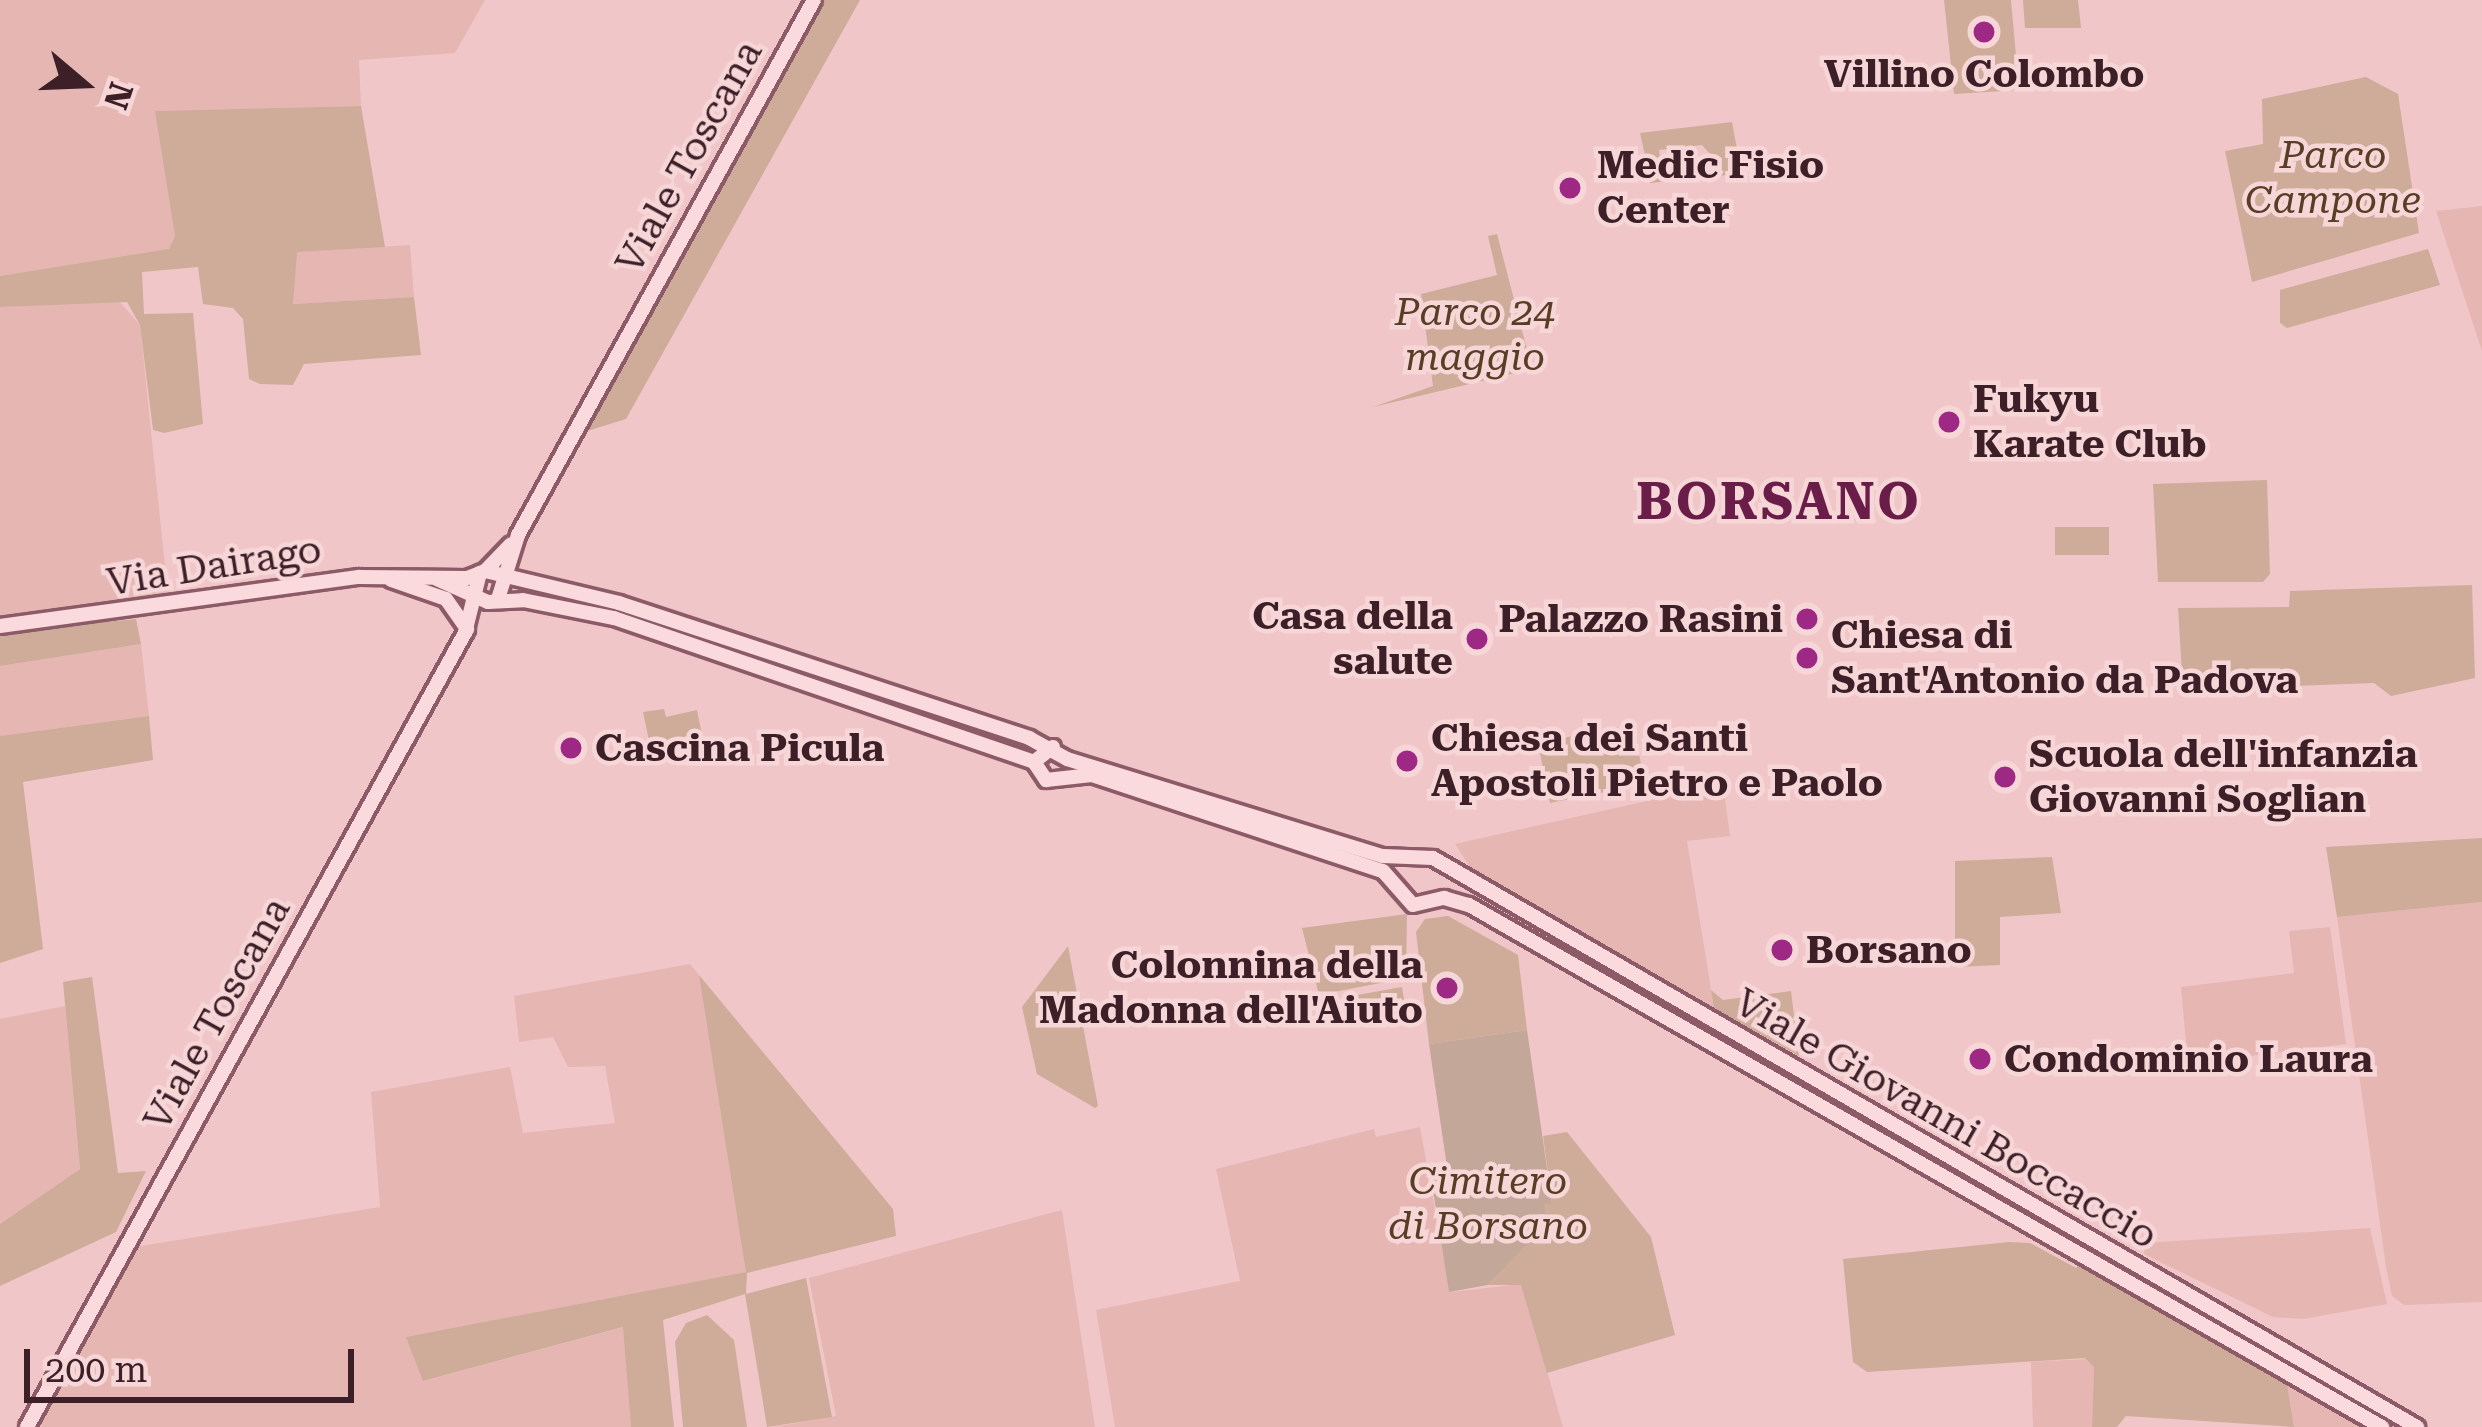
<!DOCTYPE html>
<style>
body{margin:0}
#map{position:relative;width:2482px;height:1427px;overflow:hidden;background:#f0c6c9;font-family:"Roboto Serif",serif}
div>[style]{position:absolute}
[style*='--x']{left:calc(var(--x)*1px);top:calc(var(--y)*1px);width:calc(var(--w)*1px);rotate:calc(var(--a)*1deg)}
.farmland>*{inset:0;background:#e6b6b3}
.green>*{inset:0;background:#ceac99}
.cemetery>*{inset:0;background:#c3a799}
.roads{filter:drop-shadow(3px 0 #8c5b67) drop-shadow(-3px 0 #8c5b67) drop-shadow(0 3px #8c5b67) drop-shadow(0 -3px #8c5b67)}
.tertiary>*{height:14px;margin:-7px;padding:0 7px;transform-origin:7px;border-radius:7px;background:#fadadc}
.dots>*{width:33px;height:33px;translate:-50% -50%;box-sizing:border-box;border:6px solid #f7d6d8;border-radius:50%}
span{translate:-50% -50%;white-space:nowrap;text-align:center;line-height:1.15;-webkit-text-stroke:9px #f7d6d8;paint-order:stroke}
.poi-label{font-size:39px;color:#3c1f27;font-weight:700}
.left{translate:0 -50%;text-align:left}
.right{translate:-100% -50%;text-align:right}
.park-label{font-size:39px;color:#593e25;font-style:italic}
.street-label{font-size:39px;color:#3c1f27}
.district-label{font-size:51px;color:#6a1d48;font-weight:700;letter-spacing:3px}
.north{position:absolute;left:24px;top:24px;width:120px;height:120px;-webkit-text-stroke:9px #f7d6d8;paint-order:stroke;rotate:109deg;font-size:33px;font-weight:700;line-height:48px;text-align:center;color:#3c1f27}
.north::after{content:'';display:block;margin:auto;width:42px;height:54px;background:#3c1f27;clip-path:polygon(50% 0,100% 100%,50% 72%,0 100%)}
.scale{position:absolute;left:24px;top:1349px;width:330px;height:54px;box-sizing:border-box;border:6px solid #3c1f27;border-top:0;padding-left:15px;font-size:36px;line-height:42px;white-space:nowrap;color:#3c1f27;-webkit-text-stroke:9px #f7d6d8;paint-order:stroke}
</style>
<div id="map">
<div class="farmland">
<div style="clip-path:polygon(0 0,485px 0,455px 53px,359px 60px,361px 106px,156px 111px,175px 236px,169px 250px,0 276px)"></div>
<div style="clip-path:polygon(2482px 206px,2482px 351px,2436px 211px)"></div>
<div style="clip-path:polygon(410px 245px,414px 297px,293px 304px,296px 252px)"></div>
<div style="clip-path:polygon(118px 300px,140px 325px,168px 595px,0 618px,0 307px)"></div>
<div style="clip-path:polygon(141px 644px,149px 716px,0 736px,0 666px)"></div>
<div style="clip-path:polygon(1723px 784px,1730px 836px,1687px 841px,1714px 1008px,1470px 867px,1455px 844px)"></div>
<div style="clip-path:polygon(2482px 902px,2482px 1302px,2404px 1305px,2392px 1296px,2386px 1267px,2337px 917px)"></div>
<div style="clip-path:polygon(2330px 927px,2346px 1044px,2188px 1064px,2181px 987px,2294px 973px,2289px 931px)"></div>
<div style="clip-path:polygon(690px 964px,699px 975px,747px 1272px,407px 1337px,424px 1381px,624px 1327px,631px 1427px,38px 1427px,135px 1247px,380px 1207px,371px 1092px,510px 1067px,523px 1133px,615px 1123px,605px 1066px,568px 1067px,553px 1037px,519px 1042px,514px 996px)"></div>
<div style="clip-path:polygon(65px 1006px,80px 1169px,0 1224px,0 1019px)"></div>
<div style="clip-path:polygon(1420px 1127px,1450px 1292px,1522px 1284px,1563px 1427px,1115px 1427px,1096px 1310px,1240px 1281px,1216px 1169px,1374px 1129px,1376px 1137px)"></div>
<div style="clip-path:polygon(1062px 1210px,1095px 1427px,773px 1427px,836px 1416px,809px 1278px)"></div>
<div style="clip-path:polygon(2370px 1228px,2387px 1304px,2303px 1319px,2273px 1317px,2144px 1254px,2145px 1243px)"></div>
<div style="clip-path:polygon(2086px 1359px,2094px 1367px,2092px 1427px,2033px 1427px,2031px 1362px)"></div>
<div style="clip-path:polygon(2286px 1378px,2371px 1427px,2294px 1427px)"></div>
</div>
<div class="green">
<div style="clip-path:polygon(822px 0,860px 0,626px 419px,584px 432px)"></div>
<div style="clip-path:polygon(1944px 0,2011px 0,2019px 90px,1954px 94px)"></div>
<div style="clip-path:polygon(2023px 0,2078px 0,2081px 28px,2025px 28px)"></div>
<div style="clip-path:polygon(2366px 77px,2398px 94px,2419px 233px,2252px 282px,2225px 151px,2263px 144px,2262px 99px)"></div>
<div style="clip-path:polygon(361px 106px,385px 247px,297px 252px,293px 304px,414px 297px,421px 355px,304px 364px,293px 385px,260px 384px,249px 379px,243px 319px,233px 308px,203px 304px,198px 267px,142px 272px,144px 314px,193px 313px,203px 424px,164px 433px,153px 430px,140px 325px,127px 302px,0 307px,0 276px,169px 249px,175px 236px,155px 111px)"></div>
<div style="clip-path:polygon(1732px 122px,1739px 160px,1727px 175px,1650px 183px,1649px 170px,1658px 178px,1705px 172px,1710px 154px,1702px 145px,1659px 150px,1660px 159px,1646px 160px,1640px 133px)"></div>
<div style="clip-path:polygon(1497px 234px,1532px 369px,1373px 407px,1433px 386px,1421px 294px,1497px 275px,1488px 236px)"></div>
<div style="clip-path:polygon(2428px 249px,2440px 285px,2287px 328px,2280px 323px,2280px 290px)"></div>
<div style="clip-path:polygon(2267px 480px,2270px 574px,2263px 582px,2158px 582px,2153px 484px)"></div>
<div style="clip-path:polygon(2055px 527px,2109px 527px,2109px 555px,2055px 555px)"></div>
<div style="clip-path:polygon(2472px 585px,2475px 678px,2391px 696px,2374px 683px,2183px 690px,2178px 608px,2289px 607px,2290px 591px)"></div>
<div style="clip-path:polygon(136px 619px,141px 644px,0 666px,0 632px)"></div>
<div style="clip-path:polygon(664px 709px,666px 717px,697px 710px,704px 745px,652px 755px,643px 712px)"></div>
<div style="clip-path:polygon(149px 716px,153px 760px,23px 782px,43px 949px,0 963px,0 736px)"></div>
<div style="clip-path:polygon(1633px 724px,1645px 784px,1550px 803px,1538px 743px)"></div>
<div style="clip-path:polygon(2482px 838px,2482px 902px,2337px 917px,2326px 847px)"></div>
<div style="clip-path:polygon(2052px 857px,2061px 913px,2000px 917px,2000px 965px,1955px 967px,1955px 861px)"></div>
<div style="clip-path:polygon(1407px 914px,1406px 978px,1319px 995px,1302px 928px)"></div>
<div style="clip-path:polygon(1448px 916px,1518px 955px,1527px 1030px,1429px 1044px,1416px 932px,1425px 919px)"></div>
<div style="clip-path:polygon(1068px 946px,1098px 1106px,1095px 1108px,1037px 1074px,1022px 1007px)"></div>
<div style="clip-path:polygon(699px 975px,893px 1209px,896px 1236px,747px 1273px,746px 1294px,806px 1278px,832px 1417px,767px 1427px,745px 1294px,663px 1320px,674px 1427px,631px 1427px,623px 1327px,423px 1381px,406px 1337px,746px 1272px)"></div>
<div style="clip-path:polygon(92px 977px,118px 1173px,146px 1171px,116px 1232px,0 1286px,0 1224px,80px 1169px,63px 982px)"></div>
<div style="clip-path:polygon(1402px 987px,1406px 1013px,1352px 1024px,1346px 997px)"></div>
<div style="clip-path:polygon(1711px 990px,1723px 1000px,1791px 991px,1799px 1056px,1714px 1008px)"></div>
<div style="clip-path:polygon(1567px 1132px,1651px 1237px,1675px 1335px,1547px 1373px,1521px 1285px,1488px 1285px,1547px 1225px,1543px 1204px,1552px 1202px,1543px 1136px)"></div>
<div style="clip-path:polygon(2009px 1242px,2030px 1243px,2076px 1268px,2081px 1261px,2286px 1378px,2294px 1427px,2126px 1416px,2117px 1427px,2092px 1427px,2094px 1367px,2085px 1358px,1867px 1372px,1853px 1362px,1843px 1259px)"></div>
<div style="clip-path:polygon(707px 1315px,734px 1340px,747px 1427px,683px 1427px,675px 1342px,686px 1323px)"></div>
</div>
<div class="cemetery">
<div style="clip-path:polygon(1527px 1030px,1552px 1203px,1544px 1204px,1547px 1225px,1488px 1285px,1449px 1292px,1430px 1171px,1447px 1167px,1429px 1044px)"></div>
</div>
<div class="roads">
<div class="tertiary">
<div style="--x:485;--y:571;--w:138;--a:13.4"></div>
<div style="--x:619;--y:603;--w:432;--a:18.2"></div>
<div style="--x:1029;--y:738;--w:43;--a:28.9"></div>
<div style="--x:1067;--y:759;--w:331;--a:17.1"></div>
<div style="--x:1383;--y:856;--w:50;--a:2.3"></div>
<div style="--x:1433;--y:858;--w:1137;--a:30.04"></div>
<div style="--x:437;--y:579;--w:56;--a:24.3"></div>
<div style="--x:488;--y:602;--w:35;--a:-3"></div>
<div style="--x:523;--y:600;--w:93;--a:11.2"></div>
<div style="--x:614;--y:618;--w:444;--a:18.9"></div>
<div style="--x:391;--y:580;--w:58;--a:19.1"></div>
<div style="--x:446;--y:599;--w:37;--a:55"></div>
<div style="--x:498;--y:599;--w:67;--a:-72.6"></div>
<div style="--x:518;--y:535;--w:611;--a:-61.05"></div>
<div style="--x:0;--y:626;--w:362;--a:-7.8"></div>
<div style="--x:359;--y:577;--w:108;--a:0.5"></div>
<div style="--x:467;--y:578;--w:19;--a:-21"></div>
<div style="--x:485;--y:571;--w:37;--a:-46"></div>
<div style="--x:1053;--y:747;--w:24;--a:142"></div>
<div style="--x:1034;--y:762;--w:22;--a:56"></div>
<div style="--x:1046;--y:780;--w:46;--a:-6.2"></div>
<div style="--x:1092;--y:775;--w:306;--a:18.3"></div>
<div style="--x:1383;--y:871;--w:45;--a:48.6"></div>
<div style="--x:1413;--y:905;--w:32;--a:-13"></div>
<div style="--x:1444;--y:898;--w:26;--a:16"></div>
<div style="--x:1469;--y:905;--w:1052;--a:29.76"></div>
<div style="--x:27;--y:1427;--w:907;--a:-61.12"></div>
<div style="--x:465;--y:633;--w:62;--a:-76"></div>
</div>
</div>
<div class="dots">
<div style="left:1984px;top:32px;background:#9d2984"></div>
<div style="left:1570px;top:188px;background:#9d2984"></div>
<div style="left:1949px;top:422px;background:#9d2984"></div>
<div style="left:1807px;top:619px;background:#9d2984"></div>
<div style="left:1477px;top:639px;background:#9d2984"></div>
<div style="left:1807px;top:658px;background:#9d2984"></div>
<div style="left:571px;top:748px;background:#9d2984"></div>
<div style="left:1407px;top:761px;background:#9d2984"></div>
<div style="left:2005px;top:777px;background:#9d2984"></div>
<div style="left:1782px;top:950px;background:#9d2984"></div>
<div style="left:1447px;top:988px;background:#9d2984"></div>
<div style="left:1980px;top:1059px;background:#9d2984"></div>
</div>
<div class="poi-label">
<span style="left:1984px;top:74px">Villino Colombo</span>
<span class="left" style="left:1597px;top:188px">Medic Fisio<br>Center</span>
<span class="left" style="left:1973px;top:422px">Fukyu<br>Karate Club</span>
<span class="right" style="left:1453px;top:639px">Casa della<br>salute</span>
<span class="right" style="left:1783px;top:619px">Palazzo Rasini</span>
<span class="left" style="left:1831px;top:658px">Chiesa di<br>Sant'Antonio da Padova</span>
<span class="left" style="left:1431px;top:761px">Chiesa dei Santi<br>Apostoli Pietro e Paolo</span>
<span class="left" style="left:595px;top:748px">Cascina Picula</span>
<span class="left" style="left:2029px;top:777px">Scuola dell'infanzia<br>Giovanni Soglian</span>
<span class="left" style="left:1806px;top:950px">Borsano</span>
<span class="right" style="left:1423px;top:988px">Colonnina della<br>Madonna dell'Aiuto</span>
<span class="left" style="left:2004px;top:1059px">Condominio Laura</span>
</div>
<div class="park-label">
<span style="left:2333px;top:178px">Parco<br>Campone</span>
<span style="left:1475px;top:335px">Parco 24<br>maggio</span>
<span style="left:1488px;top:1204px">Cimitero<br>di Borsano</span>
</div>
<div class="street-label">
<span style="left:689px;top:157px;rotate:-61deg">Viale Toscana</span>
<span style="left:214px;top:566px;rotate:-9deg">Via Dairago</span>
<span style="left:217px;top:1014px;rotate:-61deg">Viale Toscana</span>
<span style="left:1946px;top:1119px;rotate:30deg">Viale Giovanni Boccaccio</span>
</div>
<div class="district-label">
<span style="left:1779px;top:502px">BORSANO</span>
</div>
<div class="north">N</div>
<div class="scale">200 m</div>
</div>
